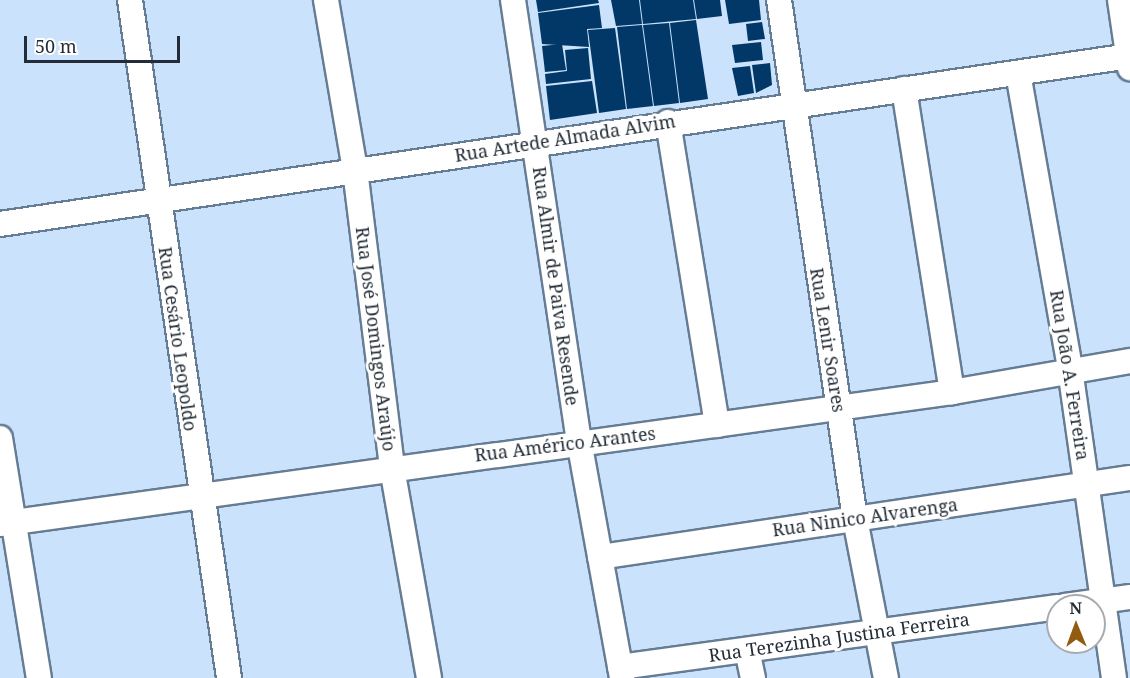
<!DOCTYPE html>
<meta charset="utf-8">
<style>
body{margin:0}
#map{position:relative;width:1130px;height:678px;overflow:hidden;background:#cae2fc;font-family:"Noto Serif",serif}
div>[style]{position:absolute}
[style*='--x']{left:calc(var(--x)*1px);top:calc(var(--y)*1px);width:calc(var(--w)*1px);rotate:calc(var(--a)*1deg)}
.building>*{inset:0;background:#013867}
.roads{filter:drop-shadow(2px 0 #667c93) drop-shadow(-2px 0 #667c93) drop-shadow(0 2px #667c93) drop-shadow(0 -2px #667c93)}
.minor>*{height:24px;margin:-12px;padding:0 12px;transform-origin:12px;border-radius:12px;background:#fff}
span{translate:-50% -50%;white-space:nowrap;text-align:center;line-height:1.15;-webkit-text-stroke:6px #fff;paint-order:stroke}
.street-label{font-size:18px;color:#242d37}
.north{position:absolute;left:1046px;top:594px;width:60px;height:60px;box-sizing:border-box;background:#fff;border:2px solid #a7abaf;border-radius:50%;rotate:359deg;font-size:16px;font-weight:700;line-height:24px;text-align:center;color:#242d37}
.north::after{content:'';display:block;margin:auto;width:21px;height:27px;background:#915b10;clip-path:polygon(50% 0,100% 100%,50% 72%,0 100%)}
.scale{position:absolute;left:24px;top:36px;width:156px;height:27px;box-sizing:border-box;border:3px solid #242d37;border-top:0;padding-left:8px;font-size:18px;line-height:21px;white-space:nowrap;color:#242d37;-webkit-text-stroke:4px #fff;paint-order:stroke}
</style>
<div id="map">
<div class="building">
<div style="clip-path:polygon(536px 0,598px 0,599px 3px,538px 12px)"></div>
<div style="clip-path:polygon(611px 0,639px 0,642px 24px,616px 26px)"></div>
<div style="clip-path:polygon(640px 0,693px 0,696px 19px,643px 24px)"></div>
<div style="clip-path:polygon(694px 0,720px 0,722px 16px,697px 19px)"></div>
<div style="clip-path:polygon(725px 0,759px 0,761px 20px,729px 24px)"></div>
<div style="clip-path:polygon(599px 5px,602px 28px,587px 29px,589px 47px,542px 44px,538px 13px)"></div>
<div style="clip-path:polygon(696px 20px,708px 99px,680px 103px,670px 23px)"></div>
<div style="clip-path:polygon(762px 22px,765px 39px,748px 41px,746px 24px)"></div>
<div style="clip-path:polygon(669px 23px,679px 103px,654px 106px,643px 25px)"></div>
<div style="clip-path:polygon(642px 25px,653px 106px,627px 109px,617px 27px)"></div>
<div style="clip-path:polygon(615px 28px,626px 109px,599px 113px,588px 30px)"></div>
<div style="clip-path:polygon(761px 42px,763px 60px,735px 63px,732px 45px)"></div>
<div style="clip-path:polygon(562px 44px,566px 70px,545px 72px,542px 46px)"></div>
<div style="clip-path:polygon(588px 48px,591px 79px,546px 84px,545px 74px,567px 71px,565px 50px)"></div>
<div style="clip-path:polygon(770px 63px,772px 85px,756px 93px,752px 65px)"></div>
<div style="clip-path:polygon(750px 66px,754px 93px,738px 96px,732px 68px)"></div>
<div style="clip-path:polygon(592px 81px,597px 113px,550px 120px,546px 86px)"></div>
</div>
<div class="roads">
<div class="minor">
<div style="--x:130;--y:0;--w:685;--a:81.69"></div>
<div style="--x:326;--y:0;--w:172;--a:80.3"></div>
<div style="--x:355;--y:170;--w:300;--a:82.9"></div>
<div style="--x:392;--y:468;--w:213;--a:80"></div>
<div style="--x:513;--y:0;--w:446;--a:81.5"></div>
<div style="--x:579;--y:441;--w:241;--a:79.7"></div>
<div style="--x:779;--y:0;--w:525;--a:81.67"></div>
<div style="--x:855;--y:519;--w:162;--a:79"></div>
<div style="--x:1120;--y:0;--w:69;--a:81.6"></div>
<div style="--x:1018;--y:73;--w:301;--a:80"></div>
<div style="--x:1070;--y:369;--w:312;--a:81.9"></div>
<div style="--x:904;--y:89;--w:307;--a:81"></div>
<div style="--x:668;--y:122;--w:307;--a:80.8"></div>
<div style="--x:0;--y:224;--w:1142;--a:-8.46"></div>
<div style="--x:0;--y:438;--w:243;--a:80.8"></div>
<div style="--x:0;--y:524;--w:961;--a:-7.89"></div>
<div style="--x:952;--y:392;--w:181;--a:-9.9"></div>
<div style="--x:600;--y:557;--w:536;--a:-8.48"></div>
<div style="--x:1065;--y:606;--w:66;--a:-7.9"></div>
<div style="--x:747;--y:650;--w:29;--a:78"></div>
<div style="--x:620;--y:667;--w:442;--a:-7.8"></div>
</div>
</div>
<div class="street-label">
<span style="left:565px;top:138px;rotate:-9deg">Rua Artede Almada Alvim</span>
<span style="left:556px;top:286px;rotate:82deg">Rua Almir de Paiva Resende</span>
<span style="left:178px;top:339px;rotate:82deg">Rua Cesário Leopoldo</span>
<span style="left:376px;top:339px;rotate:83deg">Rua José Domingos Araújo</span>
<span style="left:828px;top:340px;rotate:81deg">Rua Lenir Soares</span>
<span style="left:1070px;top:375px;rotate:81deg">Rua João A. Ferreira</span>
<span style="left:565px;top:444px;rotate:-7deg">Rua Américo Arantes</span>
<span style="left:865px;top:517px;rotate:-8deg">Rua Ninico Alvarenga</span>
<span style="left:839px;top:637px;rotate:-8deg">Rua Terezinha Justina Ferreira</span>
</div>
<div class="north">N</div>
<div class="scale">50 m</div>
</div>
